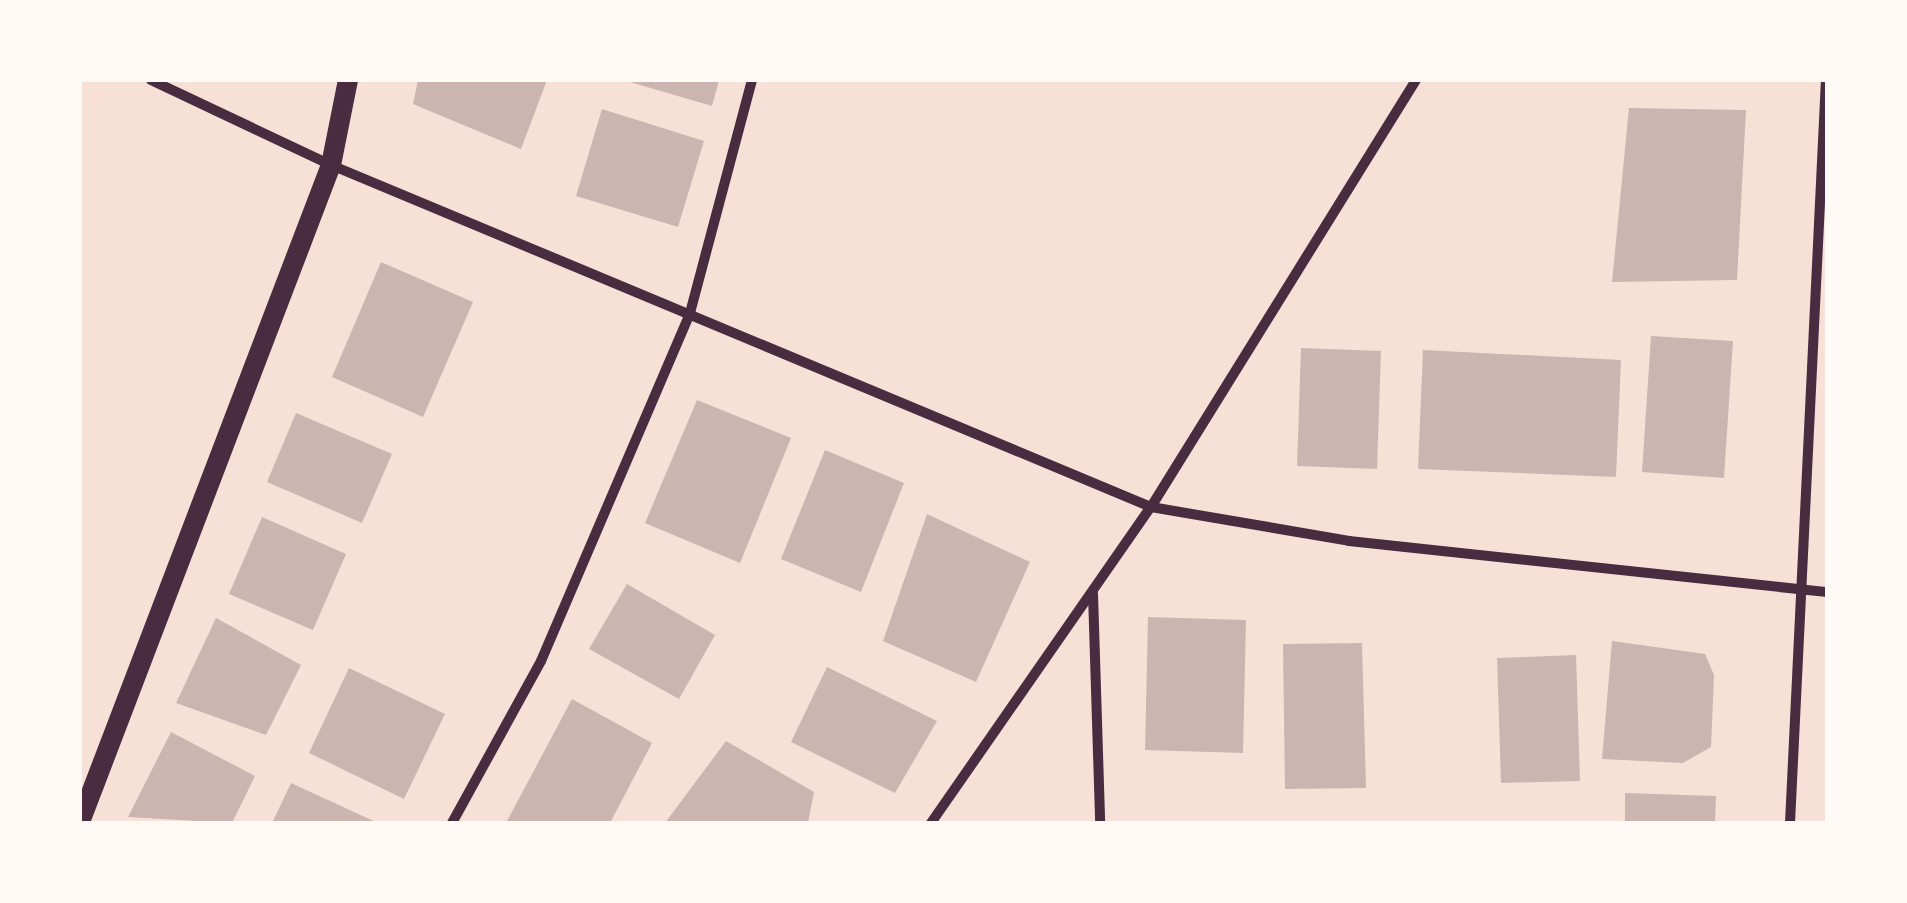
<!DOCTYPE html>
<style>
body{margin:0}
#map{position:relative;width:1907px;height:903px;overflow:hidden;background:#f7e1d7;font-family:Ubuntu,sans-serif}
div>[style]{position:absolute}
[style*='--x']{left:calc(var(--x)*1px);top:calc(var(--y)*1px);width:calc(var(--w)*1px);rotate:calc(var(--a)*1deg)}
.building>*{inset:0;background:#ccb4b1}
.minor>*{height:10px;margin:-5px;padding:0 5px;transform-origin:5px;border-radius:5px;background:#4a2c40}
.secondary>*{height:20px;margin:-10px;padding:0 10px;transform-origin:10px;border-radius:10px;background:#4a2c40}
span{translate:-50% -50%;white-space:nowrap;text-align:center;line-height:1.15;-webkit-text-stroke:9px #fffaf5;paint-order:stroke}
.frame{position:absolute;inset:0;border:82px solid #fffaf5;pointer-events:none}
</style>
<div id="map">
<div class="building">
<div style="clip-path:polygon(418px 80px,547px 80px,521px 149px,413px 104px)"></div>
<div style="clip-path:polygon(623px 80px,719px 80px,712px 106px)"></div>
<div style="clip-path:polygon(1629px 108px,1746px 110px,1737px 280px,1612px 282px)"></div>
<div style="clip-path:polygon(602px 109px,704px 141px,678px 227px,576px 196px)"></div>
<div style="clip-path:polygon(381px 262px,473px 302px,423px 417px,332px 377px)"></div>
<div style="clip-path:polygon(1651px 336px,1733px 341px,1724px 478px,1642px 472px)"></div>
<div style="clip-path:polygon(1301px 348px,1381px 351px,1377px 469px,1297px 466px)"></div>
<div style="clip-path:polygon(1423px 350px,1621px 360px,1616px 477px,1418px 469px)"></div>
<div style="clip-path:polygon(697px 400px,791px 438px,740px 563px,645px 523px)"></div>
<div style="clip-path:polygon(296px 413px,392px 454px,362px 523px,267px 482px)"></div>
<div style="clip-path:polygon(825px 450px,904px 483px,861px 592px,781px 559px)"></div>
<div style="clip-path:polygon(927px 514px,1030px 562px,976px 682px,883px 641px)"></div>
<div style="clip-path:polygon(262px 517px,346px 554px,313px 630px,229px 594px)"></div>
<div style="clip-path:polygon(627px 584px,715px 635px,679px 699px,589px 649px)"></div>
<div style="clip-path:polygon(1148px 617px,1246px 620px,1243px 753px,1145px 750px)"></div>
<div style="clip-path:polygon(216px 618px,301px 665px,266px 735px,176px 703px)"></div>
<div style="clip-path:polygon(1612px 641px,1705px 654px,1714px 675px,1711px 747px,1683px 763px,1602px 759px)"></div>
<div style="clip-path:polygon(1362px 643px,1366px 788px,1285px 789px,1283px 644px)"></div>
<div style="clip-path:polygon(1576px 655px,1580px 781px,1501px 783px,1497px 658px)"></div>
<div style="clip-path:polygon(827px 667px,937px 721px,895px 793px,791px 742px)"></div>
<div style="clip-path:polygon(349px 668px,445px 714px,404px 799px,309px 753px)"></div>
<div style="clip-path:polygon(572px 699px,652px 743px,610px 823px,506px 823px)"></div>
<div style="clip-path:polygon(171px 732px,255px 776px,232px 823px,128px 817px)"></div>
<div style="clip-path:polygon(726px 741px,814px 792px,808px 823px,665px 823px)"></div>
<div style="clip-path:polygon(291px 783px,378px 823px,272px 823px)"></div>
<div style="clip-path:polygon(1625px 793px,1716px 796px,1715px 823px,1625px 823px)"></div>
</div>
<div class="minor">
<div style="--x:151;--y:80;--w:199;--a:25.3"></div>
<div style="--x:331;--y:165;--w:888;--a:22.64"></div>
<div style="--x:1151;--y:507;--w:201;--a:9.7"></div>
<div style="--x:1349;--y:541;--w:481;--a:6.1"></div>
<div style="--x:1093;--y:594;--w:229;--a:88.2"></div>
<div style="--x:452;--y:823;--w:185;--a:-61.2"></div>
<div style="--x:541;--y:661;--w:379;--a:-66.8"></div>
<div style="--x:690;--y:313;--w:241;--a:-75.1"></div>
<div style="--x:931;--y:823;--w:385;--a:-55.2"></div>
<div style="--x:1151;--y:507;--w:503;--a:-58.18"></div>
<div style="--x:1790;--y:823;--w:744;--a:-87.23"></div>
</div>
<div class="secondary">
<div style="--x:80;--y:822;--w:703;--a:-69.09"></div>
<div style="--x:331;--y:165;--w:87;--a:-78.7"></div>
</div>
<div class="frame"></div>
</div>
